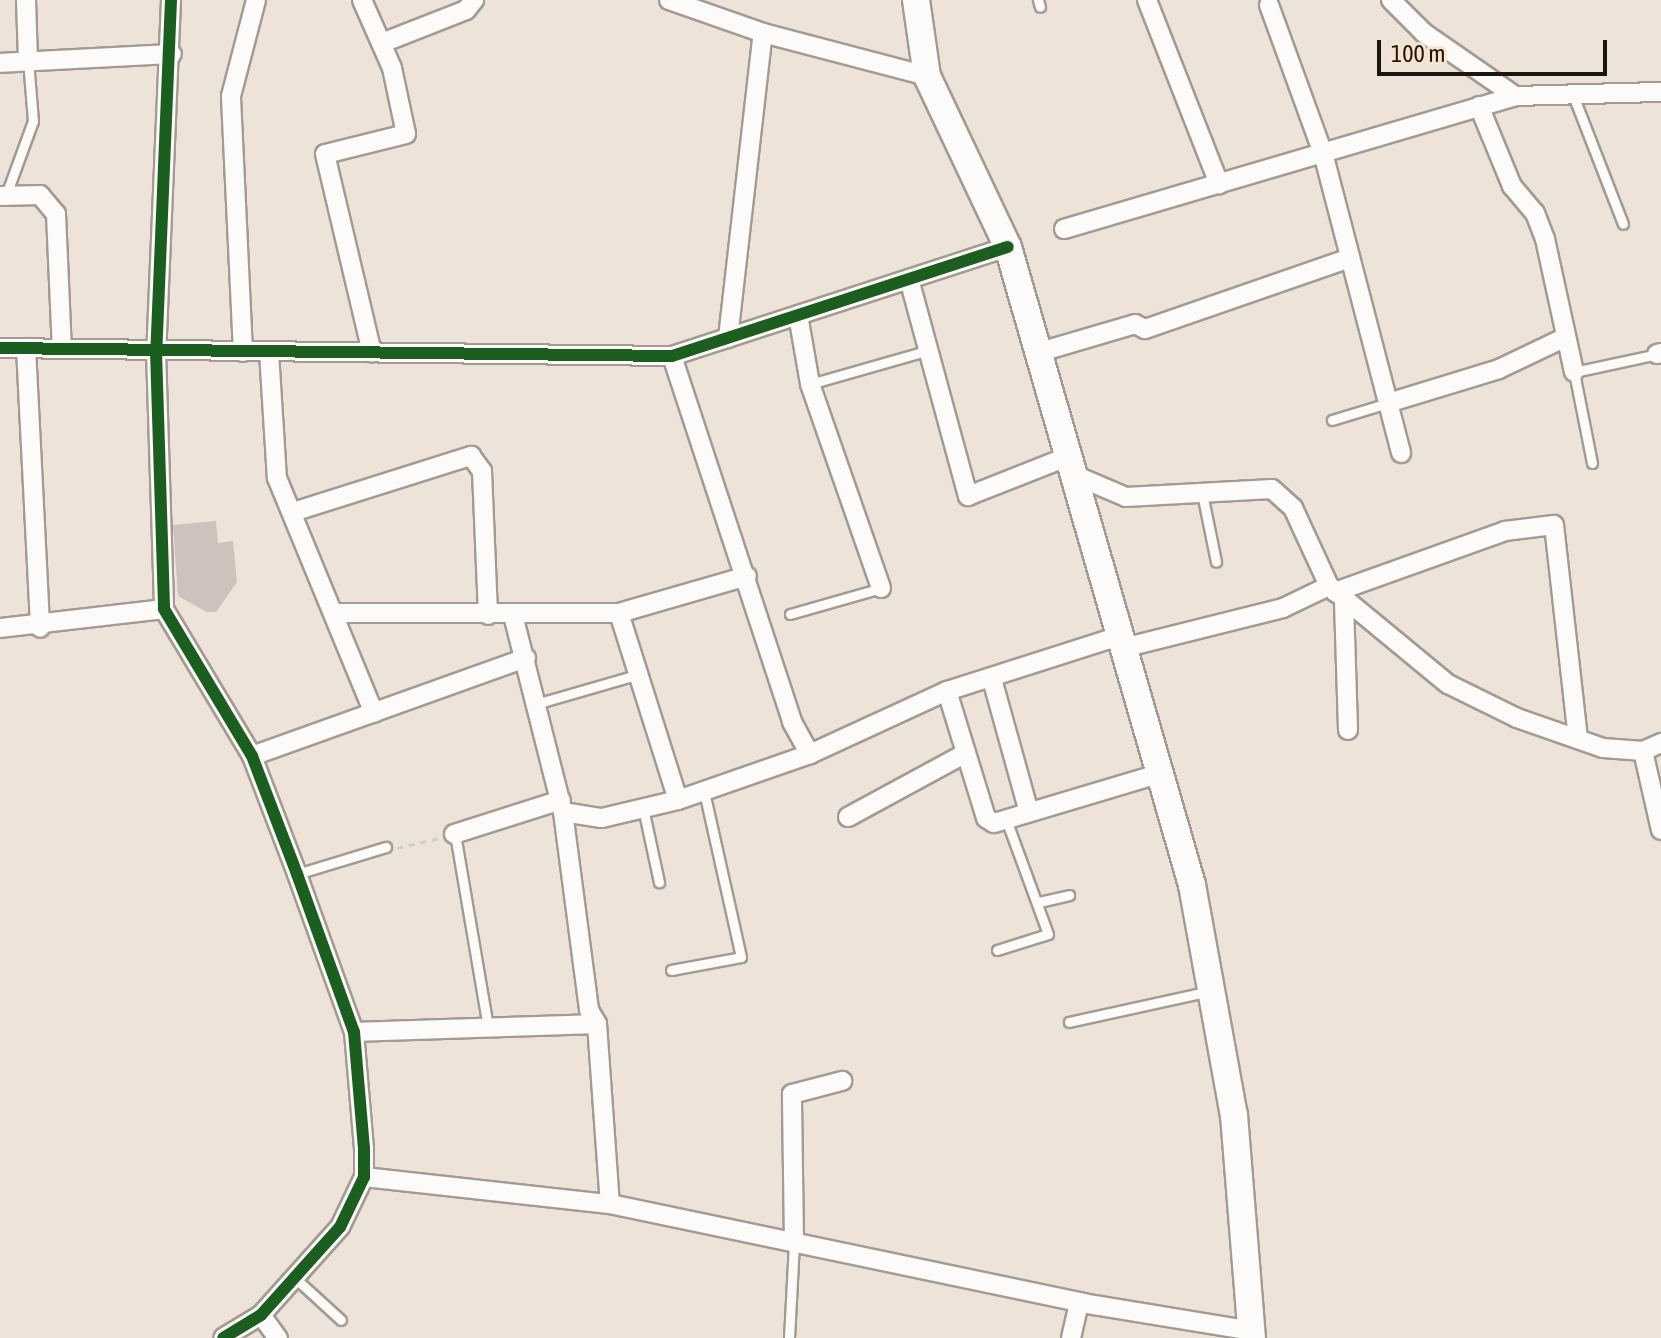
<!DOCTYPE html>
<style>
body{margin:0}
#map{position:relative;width:1661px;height:1338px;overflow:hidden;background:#eee3d8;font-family:"Asap Condensed",sans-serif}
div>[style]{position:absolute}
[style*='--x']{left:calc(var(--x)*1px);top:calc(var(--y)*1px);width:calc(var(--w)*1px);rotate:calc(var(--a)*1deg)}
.building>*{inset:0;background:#cdc3bc}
.path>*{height:3px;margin-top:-1.5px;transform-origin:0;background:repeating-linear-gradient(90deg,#d2cfcb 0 6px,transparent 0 12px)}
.roads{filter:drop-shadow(2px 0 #a39b93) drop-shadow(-2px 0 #a39b93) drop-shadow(0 2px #a39b93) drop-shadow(0 -2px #a39b93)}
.lane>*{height:9px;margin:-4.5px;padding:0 4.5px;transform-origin:4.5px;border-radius:4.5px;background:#fcfbf9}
.street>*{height:18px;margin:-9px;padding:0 9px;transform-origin:9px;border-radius:9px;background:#fcfbf9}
.secondary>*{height:26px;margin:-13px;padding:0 13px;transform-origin:13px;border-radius:13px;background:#fcfbf9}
.cycleway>*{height:12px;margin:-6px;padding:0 6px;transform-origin:6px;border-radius:6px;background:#1b5e20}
span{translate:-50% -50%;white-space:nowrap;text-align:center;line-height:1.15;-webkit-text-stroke:7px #f8e3ce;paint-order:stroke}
.scale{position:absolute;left:1377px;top:40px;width:230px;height:36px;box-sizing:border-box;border:4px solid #1d160e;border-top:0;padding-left:10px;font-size:24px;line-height:28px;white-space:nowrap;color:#1d160e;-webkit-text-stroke:6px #f8e3ce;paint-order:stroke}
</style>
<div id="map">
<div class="building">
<div style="clip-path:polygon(216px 521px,218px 543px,233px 541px,237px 582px,216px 612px,207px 612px,178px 596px,173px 525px)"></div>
</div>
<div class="path">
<div style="--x:397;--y:848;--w:44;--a:-13.1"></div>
</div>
<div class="roads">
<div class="lane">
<div style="--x:1038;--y:0;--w:7;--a:74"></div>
<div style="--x:1573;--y:95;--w:138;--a:68.8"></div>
<div style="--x:6;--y:195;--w:79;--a:-70"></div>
<div style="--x:33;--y:121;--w:61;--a:-94.7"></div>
<div style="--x:810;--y:384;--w:124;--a:-15.9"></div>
<div style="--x:1332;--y:420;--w:59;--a:-16.9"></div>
<div style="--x:1592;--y:463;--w:93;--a:-101.2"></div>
<div style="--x:1574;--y:372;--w:85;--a:-12.2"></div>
<div style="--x:1202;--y:493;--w:70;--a:78.5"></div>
<div style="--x:790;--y:614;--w:95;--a:-15.9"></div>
<div style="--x:539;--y:703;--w:101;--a:-16.1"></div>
<div style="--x:643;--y:808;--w:76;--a:77.8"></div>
<div style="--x:455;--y:834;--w:197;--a:80.3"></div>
<div style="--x:297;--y:874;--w:93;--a:-16.9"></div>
<div style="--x:1039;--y:902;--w:31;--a:-13"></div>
<div style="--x:997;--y:950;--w:53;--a:-17.4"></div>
<div style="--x:1048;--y:934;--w:122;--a:-110.1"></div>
<div style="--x:671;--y:970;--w:71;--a:-10.5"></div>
<div style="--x:741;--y:957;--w:170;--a:-102.6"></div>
<div style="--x:1069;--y:1022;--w:144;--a:-12.4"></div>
<div style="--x:295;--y:1278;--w:62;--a:42.4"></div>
<div style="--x:789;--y:1338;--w:95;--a:-87"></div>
</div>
<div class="street">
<div style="--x:26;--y:0;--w:60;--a:88.1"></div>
<div style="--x:171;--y:0;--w:351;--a:92.4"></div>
<div style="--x:156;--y:351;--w:258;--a:88.2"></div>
<div style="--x:164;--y:609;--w:171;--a:59.1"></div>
<div style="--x:252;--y:756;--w:126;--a:69.1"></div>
<div style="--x:297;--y:874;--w:168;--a:70.2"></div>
<div style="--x:354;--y:1032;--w:117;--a:85.1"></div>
<div style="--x:364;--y:1149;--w:28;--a:90"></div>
<div style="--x:364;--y:1177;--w:55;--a:115.6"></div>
<div style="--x:340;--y:1227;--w:118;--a:131.9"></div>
<div style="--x:261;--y:1315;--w:44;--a:148.8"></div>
<div style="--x:362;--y:0;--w:74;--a:66.2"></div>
<div style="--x:392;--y:68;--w:67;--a:78"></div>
<div style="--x:406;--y:134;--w:83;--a:166.1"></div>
<div style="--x:325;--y:154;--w:204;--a:76.7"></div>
<div style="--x:669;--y:0;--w:100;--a:19.3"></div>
<div style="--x:763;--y:33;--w:170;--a:14.7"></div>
<div style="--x:1147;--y:0;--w:198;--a:68.6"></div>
<div style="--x:1391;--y:0;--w:47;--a:45"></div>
<div style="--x:1424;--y:33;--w:111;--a:34.7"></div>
<div style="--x:1515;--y:96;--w:146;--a:-1.6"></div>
<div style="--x:1269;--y:5;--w:158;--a:70"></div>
<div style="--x:1323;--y:153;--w:310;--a:75.4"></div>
<div style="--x:382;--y:43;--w:90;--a:-21.4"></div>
<div style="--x:466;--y:10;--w:13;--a:-51"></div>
<div style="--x:0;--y:63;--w:172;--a:-3"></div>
<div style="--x:1479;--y:106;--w:87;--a:67.6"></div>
<div style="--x:1512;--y:186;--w:35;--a:50"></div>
<div style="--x:1535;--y:213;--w:28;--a:69"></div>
<div style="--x:1545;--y:239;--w:136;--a:77.7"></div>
<div style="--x:0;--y:196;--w:40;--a:-1.4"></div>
<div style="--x:40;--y:195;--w:25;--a:50"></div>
<div style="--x:56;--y:214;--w:135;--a:87.5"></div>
<div style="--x:1064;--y:229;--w:470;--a:-16.4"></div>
<div style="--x:909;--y:279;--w:225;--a:74.8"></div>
<div style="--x:968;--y:496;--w:112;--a:-21.5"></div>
<div style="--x:798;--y:315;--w:70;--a:80.1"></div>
<div style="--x:810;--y:384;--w:216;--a:70.8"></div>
<div style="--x:728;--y:338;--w:307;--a:-83.5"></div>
<div style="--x:0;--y:348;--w:672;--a:0.68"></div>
<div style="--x:672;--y:356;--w:353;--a:-18"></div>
<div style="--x:26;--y:348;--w:280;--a:87.1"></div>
<div style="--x:243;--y:352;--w:256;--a:-92.7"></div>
<div style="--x:231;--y:96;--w:99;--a:-75.4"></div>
<div style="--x:269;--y:352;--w:126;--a:86.4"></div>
<div style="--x:277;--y:478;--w:254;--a:67.6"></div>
<div style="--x:1040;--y:352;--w:99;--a:-16.4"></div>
<div style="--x:1135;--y:324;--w:11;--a:27"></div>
<div style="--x:1145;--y:329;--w:217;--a:-19.1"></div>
<div style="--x:1657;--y:354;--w:4;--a:-14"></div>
<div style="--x:672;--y:356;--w:385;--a:71.8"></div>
<div style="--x:792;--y:722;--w:37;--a:61"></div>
<div style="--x:1388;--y:403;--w:116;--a:-17"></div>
<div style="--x:1499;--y:369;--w:74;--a:-25.5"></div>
<div style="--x:1079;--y:477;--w:51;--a:23.1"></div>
<div style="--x:1126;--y:497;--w:146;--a:-3.1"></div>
<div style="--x:1272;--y:489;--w:28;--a:42"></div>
<div style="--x:1293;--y:508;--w:86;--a:65.2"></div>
<div style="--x:1329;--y:586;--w:154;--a:39.5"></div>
<div style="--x:1448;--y:684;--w:77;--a:26.2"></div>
<div style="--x:1517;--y:718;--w:91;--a:19.2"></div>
<div style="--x:1603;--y:748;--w:40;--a:4.3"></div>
<div style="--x:1643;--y:751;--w:20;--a:-24"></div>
<div style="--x:293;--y:512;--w:187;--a:-17.5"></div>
<div style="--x:471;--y:456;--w:19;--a:54"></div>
<div style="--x:482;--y:471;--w:144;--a:87.6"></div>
<div style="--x:1335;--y:592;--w:181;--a:-19.7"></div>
<div style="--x:1505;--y:531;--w:49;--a:-7"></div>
<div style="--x:1554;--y:525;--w:215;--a:83.6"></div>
<div style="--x:1344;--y:602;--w:128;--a:88.2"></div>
<div style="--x:334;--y:613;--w:285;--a:0"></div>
<div style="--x:619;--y:613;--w:133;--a:-16.1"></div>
<div style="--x:619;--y:613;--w:196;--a:72.5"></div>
<div style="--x:513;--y:615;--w:203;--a:75.8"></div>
<div style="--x:563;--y:812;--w:200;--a:82.5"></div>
<div style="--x:589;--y:1010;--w:16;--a:60"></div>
<div style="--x:597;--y:1024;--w:180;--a:85.9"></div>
<div style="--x:0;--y:628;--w:165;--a:-6.6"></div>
<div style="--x:1127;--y:647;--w:161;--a:-14"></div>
<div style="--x:1283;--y:608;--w:51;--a:-25.6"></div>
<div style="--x:992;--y:679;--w:138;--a:74.5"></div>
<div style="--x:947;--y:691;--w:133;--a:72.9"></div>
<div style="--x:986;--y:818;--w:9;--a:32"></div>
<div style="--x:994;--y:823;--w:175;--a:-16.6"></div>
<div style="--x:1643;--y:751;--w:81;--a:77.2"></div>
<div style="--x:252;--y:756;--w:291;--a:-19.7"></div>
<div style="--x:563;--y:812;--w:39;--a:9"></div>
<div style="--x:602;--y:818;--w:78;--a:-13.3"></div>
<div style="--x:678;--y:800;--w:140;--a:-19.2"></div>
<div style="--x:810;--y:754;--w:151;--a:-24.7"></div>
<div style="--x:947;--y:691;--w:185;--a:-17.7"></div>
<div style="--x:848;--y:817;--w:134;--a:-28.5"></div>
<div style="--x:454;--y:834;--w:112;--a:-17.6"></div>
<div style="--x:354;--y:1032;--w:243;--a:-1.9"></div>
<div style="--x:364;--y:1177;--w:247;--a:6.3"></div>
<div style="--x:610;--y:1204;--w:494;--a:11.8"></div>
<div style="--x:1094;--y:1305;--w:160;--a:9.3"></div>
<div style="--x:794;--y:1243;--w:149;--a:-90.8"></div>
<div style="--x:792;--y:1094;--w:52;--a:-14.6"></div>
<div style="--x:261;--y:1315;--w:29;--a:54"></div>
<div style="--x:1071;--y:1338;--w:37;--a:-77"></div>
</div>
<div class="secondary">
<div style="--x:916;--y:0;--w:77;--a:81.8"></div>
<div style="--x:927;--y:76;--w:189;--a:64.7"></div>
<div style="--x:1008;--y:247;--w:664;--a:73.91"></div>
<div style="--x:1192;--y:885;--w:234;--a:79.7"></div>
<div style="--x:1234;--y:1115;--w:224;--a:85.4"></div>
</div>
</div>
<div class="cycleway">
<div style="--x:171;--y:0;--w:351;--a:92.4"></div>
<div style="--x:156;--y:351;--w:258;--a:88.2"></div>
<div style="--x:164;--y:609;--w:171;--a:59.1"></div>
<div style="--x:252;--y:756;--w:126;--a:69.1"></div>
<div style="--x:297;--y:874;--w:168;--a:70.2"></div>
<div style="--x:354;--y:1032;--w:117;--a:85.1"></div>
<div style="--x:364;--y:1149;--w:28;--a:90"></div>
<div style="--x:364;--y:1177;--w:55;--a:115.6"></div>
<div style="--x:340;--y:1227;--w:118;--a:131.9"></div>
<div style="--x:261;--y:1315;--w:44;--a:148.8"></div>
<div style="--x:0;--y:348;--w:672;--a:0.68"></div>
<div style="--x:672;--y:356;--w:353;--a:-18"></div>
</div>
<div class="scale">100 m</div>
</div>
